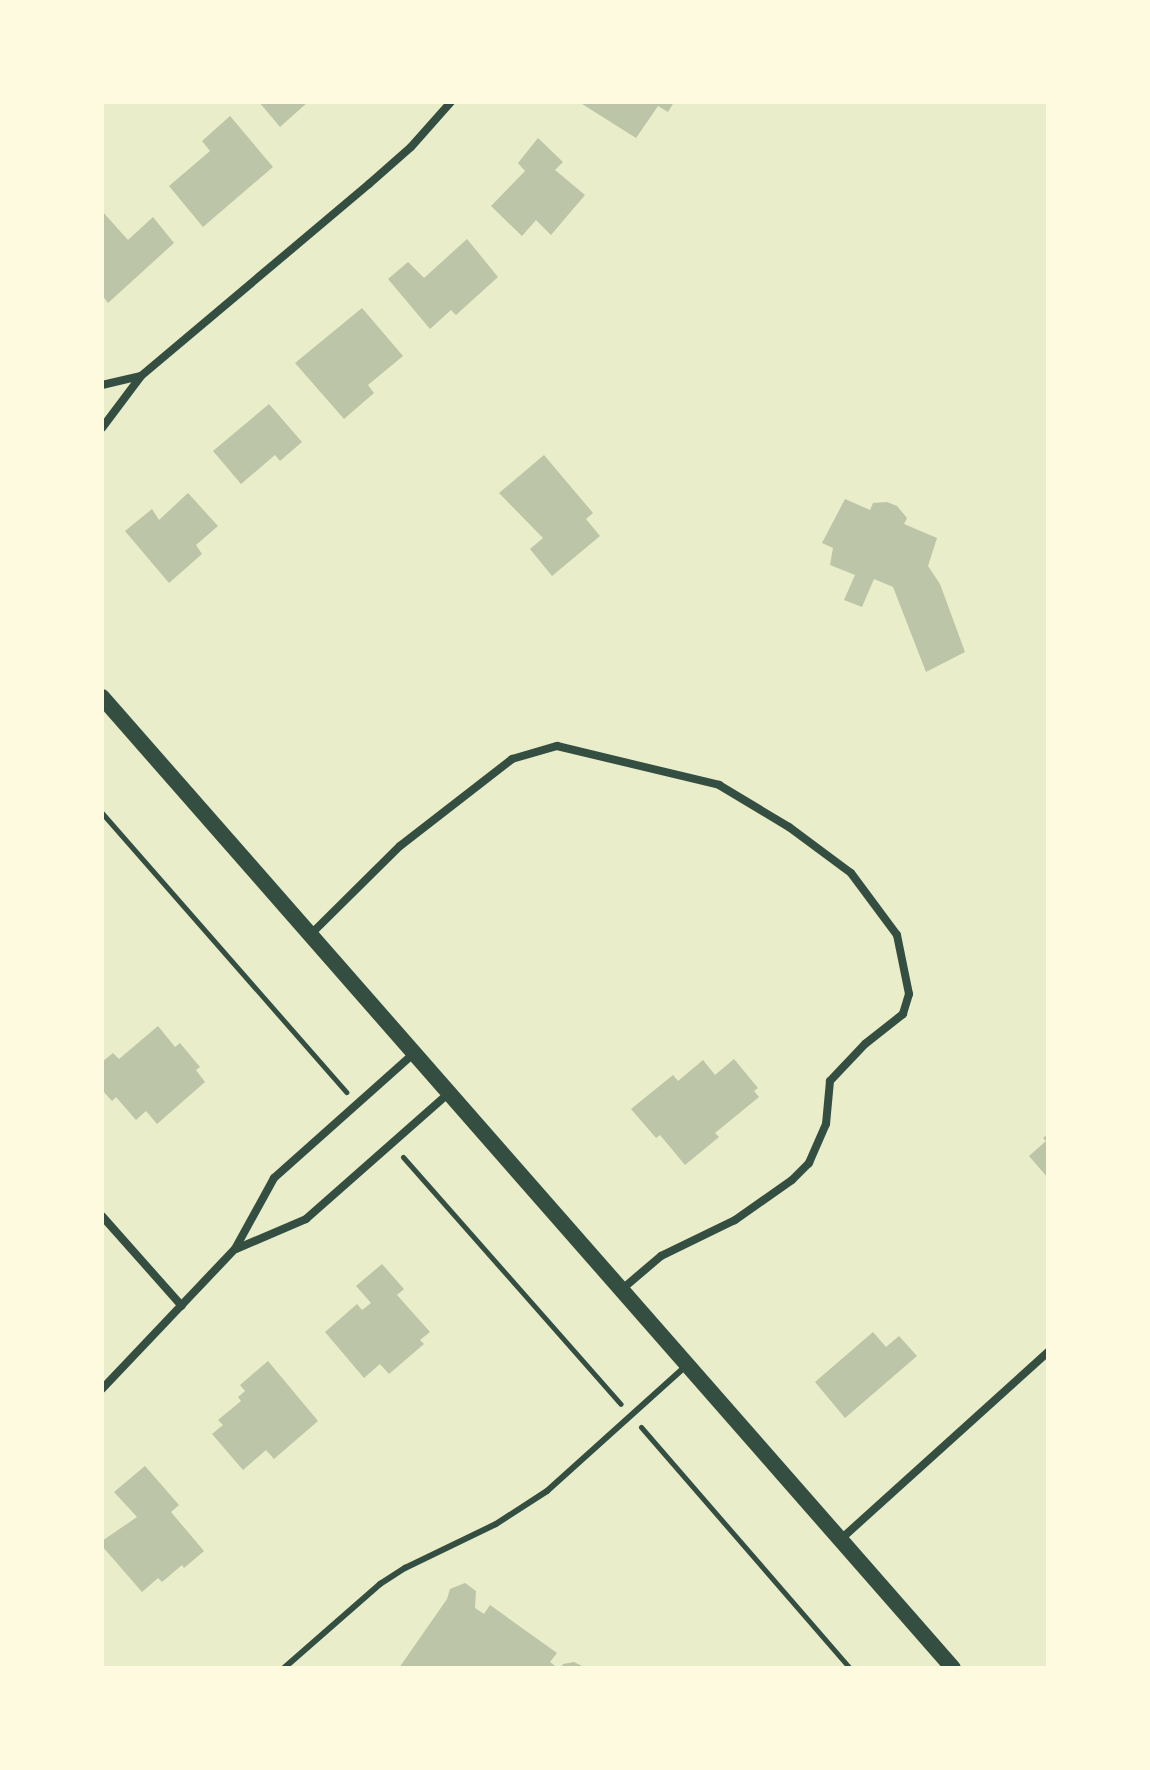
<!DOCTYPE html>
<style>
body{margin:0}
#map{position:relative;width:1150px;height:1770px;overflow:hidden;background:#e9edc9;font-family:Lato,sans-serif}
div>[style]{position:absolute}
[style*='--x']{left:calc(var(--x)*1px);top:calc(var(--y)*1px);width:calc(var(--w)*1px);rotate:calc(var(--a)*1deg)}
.building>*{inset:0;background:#bcc5a7}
.path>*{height:5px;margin:-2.5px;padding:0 2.5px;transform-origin:2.5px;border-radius:2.5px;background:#344e41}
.service>*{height:6px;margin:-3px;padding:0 3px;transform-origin:3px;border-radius:3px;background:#344e41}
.minor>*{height:8px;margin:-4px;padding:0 4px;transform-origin:4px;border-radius:4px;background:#344e41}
.secondary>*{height:16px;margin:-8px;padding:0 8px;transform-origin:8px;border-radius:8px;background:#344e41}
span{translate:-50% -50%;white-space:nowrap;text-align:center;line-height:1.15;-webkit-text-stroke:6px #fefae0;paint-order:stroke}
.frame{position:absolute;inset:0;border:104px solid #fefae0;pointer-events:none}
</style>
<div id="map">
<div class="building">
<div style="clip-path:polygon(259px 102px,308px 102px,280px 127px)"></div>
<div style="clip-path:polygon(579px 102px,674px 102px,668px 112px,658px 106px,636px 138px)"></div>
<div style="clip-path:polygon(230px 116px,273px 167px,203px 227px,169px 186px,210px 151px,202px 141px)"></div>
<div style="clip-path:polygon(538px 138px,563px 162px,555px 170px,585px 195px,551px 235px,536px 220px,522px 236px,491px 206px,525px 171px,518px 163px)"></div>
<div style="clip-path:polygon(102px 211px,128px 240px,153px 217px,174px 243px,108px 303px,102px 295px)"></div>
<div style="clip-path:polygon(467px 239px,498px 277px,456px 315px,451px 310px,430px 329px,388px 279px,408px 262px,424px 278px)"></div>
<div style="clip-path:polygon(362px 308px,403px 356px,368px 385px,374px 393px,344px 419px,295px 363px)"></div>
<div style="clip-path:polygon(269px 404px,302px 442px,280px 461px,275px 455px,241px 484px,213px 451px)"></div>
<div style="clip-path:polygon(544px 455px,593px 513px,586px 519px,600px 536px,552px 576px,530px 549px,543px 538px,499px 493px)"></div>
<div style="clip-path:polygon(188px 493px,218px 526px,196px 545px,202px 554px,169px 583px,125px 531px,152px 509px,159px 520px)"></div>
<div style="clip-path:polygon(845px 499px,870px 510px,873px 503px,887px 502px,897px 506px,907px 518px,904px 524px,937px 538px,928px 566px,940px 584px,965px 652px,926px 672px,893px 587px,874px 579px,862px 607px,844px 600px,855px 575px,830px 565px,833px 548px,822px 543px)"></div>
<div style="clip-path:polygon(158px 1026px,175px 1047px,180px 1043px,200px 1067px,196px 1070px,205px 1082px,157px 1124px,146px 1111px,136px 1120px,116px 1097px,112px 1101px,102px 1090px,102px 1062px,113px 1053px,119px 1059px)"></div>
<div style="clip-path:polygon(734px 1059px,758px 1088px,754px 1091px,759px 1097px,715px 1133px,719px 1137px,685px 1165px,660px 1135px,656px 1138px,631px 1109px,673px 1075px,678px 1081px,703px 1060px,715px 1075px)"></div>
<div style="clip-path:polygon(1048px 1134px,1048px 1178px,1029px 1156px,1046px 1141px,1043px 1138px)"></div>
<div style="clip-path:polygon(382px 1264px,404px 1289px,397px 1295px,430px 1332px,420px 1340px,424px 1344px,389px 1374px,380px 1364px,364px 1378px,325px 1332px,357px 1304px,362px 1310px,371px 1303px,356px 1286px)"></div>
<div style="clip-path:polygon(873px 1332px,886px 1347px,899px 1336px,917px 1356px,845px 1418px,815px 1382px)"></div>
<div style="clip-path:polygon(268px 1361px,318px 1421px,274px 1459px,266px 1450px,243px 1470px,212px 1434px,223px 1425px,218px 1420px,241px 1401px,238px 1397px,245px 1391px,240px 1385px)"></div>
<div style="clip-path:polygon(145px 1466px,179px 1505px,171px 1512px,204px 1551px,184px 1568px,182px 1565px,162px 1582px,158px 1578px,142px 1592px,102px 1546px,102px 1541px,137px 1517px,114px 1492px)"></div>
<div style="clip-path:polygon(465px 1583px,476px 1591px,475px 1608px,484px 1614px,490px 1605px,557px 1653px,550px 1662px,558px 1668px,399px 1668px,447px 1599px,450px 1589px)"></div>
<div style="clip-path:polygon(574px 1662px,586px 1668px,561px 1668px,563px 1664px)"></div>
</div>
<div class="path">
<div style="--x:102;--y:813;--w:371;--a:48.8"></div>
<div style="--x:403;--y:1157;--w:329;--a:48.6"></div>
<div style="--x:641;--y:1427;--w:319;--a:49.1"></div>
</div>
<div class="service">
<div style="--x:284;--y:1668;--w:128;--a:-41.2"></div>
<div style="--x:380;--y:1584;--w:30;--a:-33"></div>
<div style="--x:405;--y:1568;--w:101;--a:-25.8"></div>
<div style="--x:496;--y:1524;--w:61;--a:-32.9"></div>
<div style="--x:547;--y:1491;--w:188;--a:-42"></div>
</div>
<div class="minor">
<div style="--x:102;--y:385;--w:39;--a:-13"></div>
<div style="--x:102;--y:428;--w:65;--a:-53.1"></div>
<div style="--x:141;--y:376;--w:298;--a:-40.1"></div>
<div style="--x:369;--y:184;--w:56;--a:-41.4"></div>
<div style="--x:411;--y:147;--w:60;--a:-48.4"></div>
<div style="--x:309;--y:936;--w:128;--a:-44.7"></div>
<div style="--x:400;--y:846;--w:142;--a:-37.8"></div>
<div style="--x:512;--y:759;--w:47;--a:-16.1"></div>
<div style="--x:557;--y:746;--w:167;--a:13.5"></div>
<div style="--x:719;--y:785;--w:82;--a:31"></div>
<div style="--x:789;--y:827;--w:77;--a:36.6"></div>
<div style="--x:851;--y:873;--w:77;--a:53.4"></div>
<div style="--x:897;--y:935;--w:60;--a:78.5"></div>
<div style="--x:909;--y:994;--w:21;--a:107"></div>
<div style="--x:903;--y:1014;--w:48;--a:141.7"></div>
<div style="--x:865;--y:1044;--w:51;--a:133.4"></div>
<div style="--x:830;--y:1081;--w:43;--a:95.3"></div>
<div style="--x:826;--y:1124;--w:43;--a:113.6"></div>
<div style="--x:809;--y:1163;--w:24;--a:135"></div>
<div style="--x:792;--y:1180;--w:70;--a:144.9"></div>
<div style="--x:735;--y:1220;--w:82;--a:154.1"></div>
<div style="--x:661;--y:1256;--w:52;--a:139.6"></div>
<div style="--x:102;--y:1216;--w:120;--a:48.4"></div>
<div style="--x:236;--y:1249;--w:76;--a:-23.2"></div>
<div style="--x:306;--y:1219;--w:189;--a:-41.4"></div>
<div style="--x:102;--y:1389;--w:193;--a:-46.5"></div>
<div style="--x:235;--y:1249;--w:81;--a:-61.2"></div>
<div style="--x:274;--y:1178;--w:186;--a:-41.7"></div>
<div style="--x:841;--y:1539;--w:279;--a:-42.1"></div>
</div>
<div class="secondary">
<div style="--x:102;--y:697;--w:1291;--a:48.77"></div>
</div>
<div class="frame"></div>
</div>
